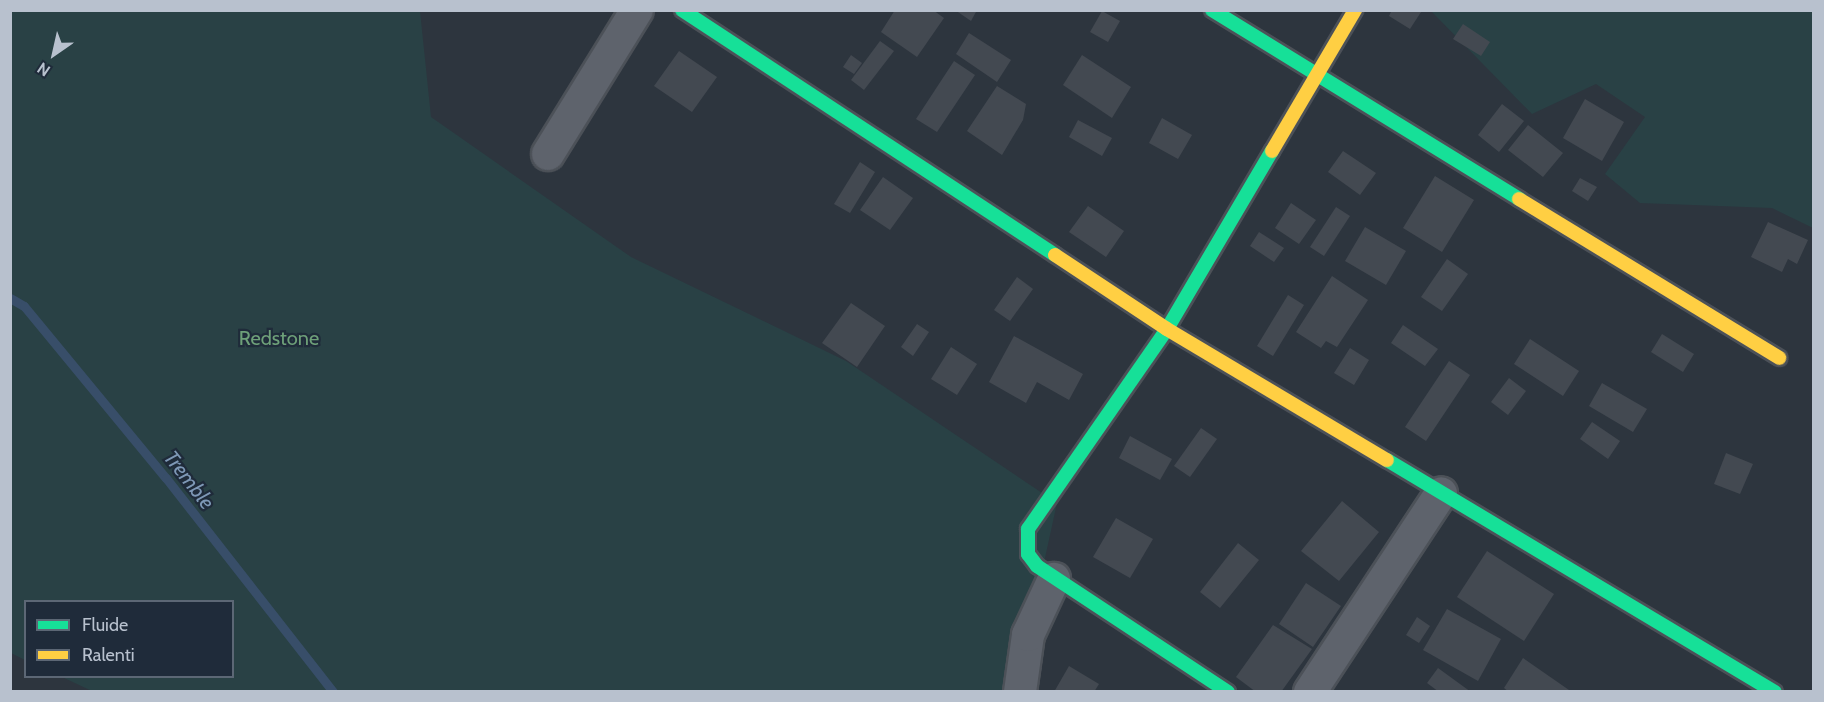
<!DOCTYPE html>
<style>
body{margin:0}
#map{position:relative;width:1824px;height:702px;overflow:hidden;background:#2d353e;font-family:Cabin,sans-serif}
div>[style]{position:absolute}
[style*='--x']{left:calc(var(--x)*1px);top:calc(var(--y)*1px);width:calc(var(--w)*1px);rotate:calc(var(--a)*1deg)}
.green>*{inset:0;background:#294145}
.stream>*{height:9px;margin:-4.5px;padding:0 4.5px;transform-origin:4.5px;border-radius:4.5px;background:#384e69}
.building>*{inset:0;background:#434951}
.roads{filter:drop-shadow(2px 0 #4c5158) drop-shadow(-2px 0 #4c5158) drop-shadow(0 2px #4c5158) drop-shadow(0 -2px #4c5158)}
.street>*{height:32px;margin:-16px;padding:0 16px;transform-origin:16px;border-radius:16px;background:#5e636c}
.fast>*{height:14px;margin:-7px;padding:0 7px;transform-origin:7px;border-radius:7px;background:#16e098}
.slow>*{height:14px;margin:-7px;padding:0 7px;transform-origin:7px;border-radius:7px;background:#ffcf43}
span{translate:-50% -50%;white-space:nowrap;text-align:center;line-height:1.15;-webkit-text-stroke:4.5px #1f2b3a;paint-order:stroke}
.park-label{font-size:20px;color:#6ea079}
.water-label{font-size:21px;color:#7e98b6;font-style:italic}
.frame{position:absolute;inset:0;border:12px solid #b8c1ce;pointer-events:none}
.legend{position:absolute;left:24px;top:600px;width:210px;height:78px;box-sizing:border-box;background:#1f2b3a;border:2px solid #5c6775;margin:0;padding:8px 10px;list-style:none;font-size:18px;color:#b8c1ce}
.legend li{display:flex;align-items:center;gap:12px;height:30px}
.legend b{width:30px;border:2px solid #5c6775}
.north{position:absolute;left:24px;top:24px;width:60px;height:60px;-webkit-text-stroke:4px #1f2b3a;paint-order:stroke;rotate:214deg;font-size:16px;font-weight:700;line-height:24px;text-align:center;color:#b8c1ce}
.north::after{content:'';display:block;margin:auto;width:21px;height:27px;background:#b8c1ce;clip-path:polygon(50% 0,100% 100%,50% 72%,0 100%)}
</style>
<div id="map">
<div class="green">
<div style="clip-path:polygon(11px 11px,420px 11px,431px 117px,631px 257px,846px 361px,1057px 503px,1024px 654px,1012px 691px,94px 692px,62px 677px,232px 676px,232px 602px,26px 602px,25px 660px,11px 653px)"></div>
<div style="clip-path:polygon(1431px 11px,1813px 11px,1813px 228px,1772px 208px,1640px 203px,1605px 174px,1645px 117px,1596px 84px,1532px 114px)"></div>
</div>
<div class="stream">
<div style="--x:10;--y:298;--w:16;--a:30"></div>
<div style="--x:24;--y:306;--w:223;--a:50.5"></div>
<div style="--x:166;--y:478;--w:271;--a:52"></div>
</div>
<div class="building">
<div style="clip-path:polygon(895px 10px,933px 10px,944px 18px,917px 57px,881px 32px)"></div>
<div style="clip-path:polygon(955px 10px,977px 10px,971px 21px)"></div>
<div style="clip-path:polygon(1392px 10px,1418px 10px,1421px 12px,1410px 29px,1389px 16px)"></div>
<div style="clip-path:polygon(1102px 11px,1120px 21px,1108px 42px,1090px 32px)"></div>
<div style="clip-path:polygon(1463px 24px,1490px 42px,1481px 56px,1453px 39px)"></div>
<div style="clip-path:polygon(969px 33px,1011px 60px,997px 82px,956px 54px)"></div>
<div style="clip-path:polygon(880px 41px,894px 51px,864px 90px,851px 80px)"></div>
<div style="clip-path:polygon(679px 51px,717px 77px,692px 112px,654px 86px)"></div>
<div style="clip-path:polygon(851px 55px,862px 63px,854px 74px,843px 67px)"></div>
<div style="clip-path:polygon(1082px 55px,1131px 87px,1112px 118px,1063px 85px)"></div>
<div style="clip-path:polygon(954px 61px,975px 75px,937px 132px,916px 119px)"></div>
<div style="clip-path:polygon(997px 86px,1026px 104px,1023px 120px,1002px 155px,967px 131px)"></div>
<div style="clip-path:polygon(1585px 99px,1624px 122px,1602px 161px,1563px 138px)"></div>
<div style="clip-path:polygon(1502px 104px,1524px 121px,1499px 152px,1478px 135px)"></div>
<div style="clip-path:polygon(1162px 118px,1192px 135px,1178px 159px,1149px 143px)"></div>
<div style="clip-path:polygon(1078px 120px,1112px 138px,1102px 156px,1069px 137px)"></div>
<div style="clip-path:polygon(1528px 125px,1563px 153px,1543px 177px,1508px 150px)"></div>
<div style="clip-path:polygon(1343px 151px,1376px 173px,1360px 195px,1328px 172px)"></div>
<div style="clip-path:polygon(860px 162px,875px 172px,850px 213px,834px 204px)"></div>
<div style="clip-path:polygon(1435px 176px,1474px 200px,1442px 252px,1403px 228px)"></div>
<div style="clip-path:polygon(883px 177px,913px 198px,890px 230px,860px 210px)"></div>
<div style="clip-path:polygon(1580px 178px,1597px 187px,1588px 201px,1572px 191px)"></div>
<div style="clip-path:polygon(1291px 203px,1316px 220px,1299px 244px,1275px 228px)"></div>
<div style="clip-path:polygon(1088px 206px,1124px 231px,1106px 257px,1069px 232px)"></div>
<div style="clip-path:polygon(1336px 207px,1350px 216px,1324px 256px,1310px 247px)"></div>
<div style="clip-path:polygon(1768px 222px,1808px 240px,1797px 264px,1788px 259px,1782px 272px,1751px 257px)"></div>
<div style="clip-path:polygon(1365px 227px,1406px 251px,1386px 285px,1345px 261px)"></div>
<div style="clip-path:polygon(1259px 232px,1284px 248px,1274px 262px,1250px 246px)"></div>
<div style="clip-path:polygon(1447px 259px,1468px 274px,1442px 311px,1421px 297px)"></div>
<div style="clip-path:polygon(1332px 276px,1368px 300px,1337px 347px,1326px 341px,1321px 348px,1296px 332px)"></div>
<div style="clip-path:polygon(1017px 277px,1033px 289px,1010px 321px,994px 310px)"></div>
<div style="clip-path:polygon(1288px 295px,1304px 305px,1273px 356px,1257px 346px)"></div>
<div style="clip-path:polygon(851px 303px,885px 326px,857px 367px,822px 343px)"></div>
<div style="clip-path:polygon(917px 324px,929px 332px,913px 356px,901px 347px)"></div>
<div style="clip-path:polygon(1403px 325px,1438px 349px,1425px 366px,1391px 343px)"></div>
<div style="clip-path:polygon(1662px 334px,1694px 354px,1683px 372px,1651px 352px)"></div>
<div style="clip-path:polygon(1014px 336px,1083px 374px,1069px 400px,1037px 382px,1026px 403px,989px 382px)"></div>
<div style="clip-path:polygon(1530px 339px,1579px 371px,1563px 396px,1514px 364px)"></div>
<div style="clip-path:polygon(951px 347px,977px 364px,957px 395px,931px 379px)"></div>
<div style="clip-path:polygon(1350px 348px,1369px 360px,1354px 385px,1334px 373px)"></div>
<div style="clip-path:polygon(1449px 361px,1470px 375px,1426px 441px,1405px 427px)"></div>
<div style="clip-path:polygon(1509px 378px,1526px 391px,1508px 415px,1491px 402px)"></div>
<div style="clip-path:polygon(1602px 383px,1647px 409px,1633px 432px,1589px 406px)"></div>
<div style="clip-path:polygon(1592px 422px,1620px 441px,1608px 459px,1580px 439px)"></div>
<div style="clip-path:polygon(1201px 428px,1217px 439px,1190px 477px,1174px 466px)"></div>
<div style="clip-path:polygon(1130px 436px,1172px 459px,1160px 480px,1119px 458px)"></div>
<div style="clip-path:polygon(1726px 453px,1753px 464px,1740px 494px,1714px 484px)"></div>
<div style="clip-path:polygon(1342px 501px,1379px 532px,1339px 581px,1301px 551px)"></div>
<div style="clip-path:polygon(1116px 518px,1153px 539px,1130px 578px,1093px 557px)"></div>
<div style="clip-path:polygon(1238px 543px,1259px 560px,1220px 608px,1200px 592px)"></div>
<div style="clip-path:polygon(1487px 551px,1554px 594px,1524px 641px,1457px 597px)"></div>
<div style="clip-path:polygon(1306px 583px,1341px 606px,1313px 647px,1279px 624px)"></div>
<div style="clip-path:polygon(1447px 609px,1501px 639px,1478px 681px,1423px 650px)"></div>
<div style="clip-path:polygon(1417px 617px,1430px 626px,1419px 643px,1406px 635px)"></div>
<div style="clip-path:polygon(1273px 625px,1312px 649px,1281px 692px,1256px 692px,1236px 677px)"></div>
<div style="clip-path:polygon(1523px 658px,1569px 690px,1568px 692px,1509px 692px,1504px 688px)"></div>
<div style="clip-path:polygon(1069px 666px,1099px 684px,1094px 692px,1054px 692px)"></div>
<div style="clip-path:polygon(1438px 668px,1471px 692px,1439px 692px,1427px 683px)"></div>
</div>
<div class="roads">
<div class="street">
<div style="--x:548;--y:154;--w:169;--a:-58.3"></div>
<div style="--x:1020;--y:692;--w:58;--a:-82"></div>
<div style="--x:1028;--y:635;--w:62;--a:-65.1"></div>
<div style="--x:1310;--y:692;--w:238;--a:-56.6"></div>
</div>
<div class="fast">
<div style="--x:682;--y:10;--w:446;--a:33.3"></div>
<div style="--x:1212;--y:10;--w:361;--a:31.6"></div>
<div style="--x:1387;--y:460;--w:452;--a:30.9"></div>
<div style="--x:1228;--y:692;--w:229;--a:-146.6"></div>
<div style="--x:1037;--y:566;--w:15;--a:-127"></div>
<div style="--x:1028;--y:554;--w:25;--a:-90"></div>
<div style="--x:1028;--y:529;--w:244;--a:-55.2"></div>
<div style="--x:1167;--y:329;--w:207;--a:-59.5"></div>
</div>
<div class="slow">
<div style="--x:1272;--y:151;--w:164;--a:-59.5"></div>
<div style="--x:1519;--y:199;--w:305;--a:31.4"></div>
<div style="--x:1055;--y:255;--w:134;--a:33.5"></div>
<div style="--x:1167;--y:329;--w:256;--a:30.8"></div>
</div>
</div>
<div class="park-label">
<span style="left:279px;top:338px">Redstone</span>
</div>
<div class="water-label">
<span style="left:189px;top:480px;rotate:52deg">Tremble</span>
</div>
<div class="frame"></div>
<ul class="legend">
<li><b style="height:8px;background:#16e098"></b>Fluide</li>
<li><b style="height:8px;background:#ffcf43"></b>Ralenti</li>
</ul>
<div class="north">N</div>
</div>
